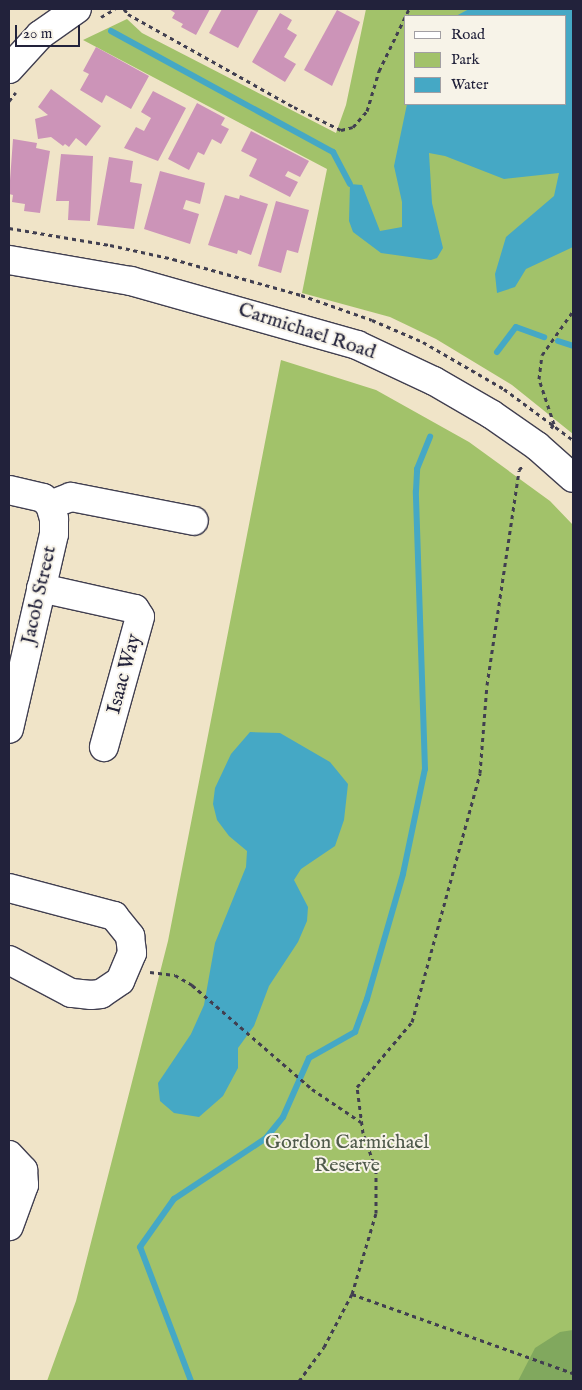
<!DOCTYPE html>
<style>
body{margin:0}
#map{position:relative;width:582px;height:1390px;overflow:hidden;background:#f0e4c8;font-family:"IM FELL English",serif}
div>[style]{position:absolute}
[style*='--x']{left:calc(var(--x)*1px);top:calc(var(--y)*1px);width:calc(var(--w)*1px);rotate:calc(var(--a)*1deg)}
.green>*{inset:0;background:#a2c26a}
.forest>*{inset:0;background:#81a85e}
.water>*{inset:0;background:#45a8c5}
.stream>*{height:6px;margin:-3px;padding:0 3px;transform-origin:3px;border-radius:3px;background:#45a8c5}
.building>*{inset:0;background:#cc94b8}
.path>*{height:3px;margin-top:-1.5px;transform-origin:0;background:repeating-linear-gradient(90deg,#413f50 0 4px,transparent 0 8px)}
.roads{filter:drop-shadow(1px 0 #413f50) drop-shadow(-1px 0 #413f50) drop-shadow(0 1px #413f50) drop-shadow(0 -1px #413f50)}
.minor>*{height:28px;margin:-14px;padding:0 14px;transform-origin:14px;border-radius:14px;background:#fff}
span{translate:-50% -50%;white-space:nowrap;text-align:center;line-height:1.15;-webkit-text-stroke:4px #f7f3e8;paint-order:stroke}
.street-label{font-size:20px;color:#22223b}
.park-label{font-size:20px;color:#4f5a4b}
.frame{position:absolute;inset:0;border:10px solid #22223b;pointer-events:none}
.legend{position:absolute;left:404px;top:15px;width:162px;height:90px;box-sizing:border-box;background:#f7f3e8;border:1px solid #a29fa3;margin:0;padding:6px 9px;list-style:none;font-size:15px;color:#22223b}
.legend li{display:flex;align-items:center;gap:10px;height:25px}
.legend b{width:25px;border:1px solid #a29fa3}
.scale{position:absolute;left:15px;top:25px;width:65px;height:22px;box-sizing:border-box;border:2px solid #22223b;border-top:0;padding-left:6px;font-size:15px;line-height:18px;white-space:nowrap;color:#22223b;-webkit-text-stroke:4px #f7f3e8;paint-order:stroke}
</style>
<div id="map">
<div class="green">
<div style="clip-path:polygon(evenodd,366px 9px,573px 9px,573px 434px,512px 385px,436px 339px,390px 317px,302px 293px,327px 169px,83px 40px,127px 19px,142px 33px,336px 133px,346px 105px,366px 9px,406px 16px,566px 16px,566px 104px,406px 104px,406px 16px)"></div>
<div style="clip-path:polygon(281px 360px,376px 390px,469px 442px,550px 501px,573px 525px,573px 1381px,47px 1381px,76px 1301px,168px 941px)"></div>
</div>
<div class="forest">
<div style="clip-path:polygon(573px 1330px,573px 1381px,518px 1381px,535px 1348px,560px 1332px)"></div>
</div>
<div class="water">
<div style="clip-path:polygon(469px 9px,573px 9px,573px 247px,526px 269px,515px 287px,497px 293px,495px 274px,506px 237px,554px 196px,559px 173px,504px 179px,445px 156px,429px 153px,432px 203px,443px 248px,437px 258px,431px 260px,381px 253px,353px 232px,349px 221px,350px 184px,362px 185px,380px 231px,402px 227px,402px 202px,394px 166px,407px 104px,566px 104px,566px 16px,456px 16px)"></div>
<div style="clip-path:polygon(250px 732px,280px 733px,330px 762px,348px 784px,344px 820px,335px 846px,301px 869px,294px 880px,308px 907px,307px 921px,298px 942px,269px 986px,254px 1026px,238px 1048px,238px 1068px,223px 1096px,199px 1117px,174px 1113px,160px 1101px,158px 1083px,191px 1034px,204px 1005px,215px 943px,246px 867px,247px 851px,229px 836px,217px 820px,213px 804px,215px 788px,231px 754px)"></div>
</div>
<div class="stream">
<div style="--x:111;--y:31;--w:253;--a:28.6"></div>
<div style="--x:333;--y:152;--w:36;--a:62"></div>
<div style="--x:558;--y:341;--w:16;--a:18"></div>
<div style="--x:497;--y:352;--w:31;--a:-53"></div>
<div style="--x:516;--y:327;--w:30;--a:20"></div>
<div style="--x:191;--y:1381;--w:143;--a:-110.8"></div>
<div style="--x:140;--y:1247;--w:59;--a:-54.7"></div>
<div style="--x:174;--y:1199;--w:110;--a:-33.5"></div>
<div style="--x:266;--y:1138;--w:27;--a:-51"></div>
<div style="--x:283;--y:1117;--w:64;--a:-66.2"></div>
<div style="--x:309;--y:1058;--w:53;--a:-29.5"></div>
<div style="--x:355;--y:1032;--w:35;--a:-70"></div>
<div style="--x:367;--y:999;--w:130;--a:-73.9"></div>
<div style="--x:403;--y:874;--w:107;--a:-78.2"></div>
<div style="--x:425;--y:769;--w:278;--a:-91.9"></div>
<div style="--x:416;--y:491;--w:22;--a:-87"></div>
<div style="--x:417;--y:469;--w:35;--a:-68"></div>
</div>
<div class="building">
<div style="clip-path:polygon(169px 9px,210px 9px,196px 35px,181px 27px,183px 24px,172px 18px,175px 13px)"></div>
<div style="clip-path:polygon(222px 9px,259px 9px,238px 48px,209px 33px)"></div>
<div style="clip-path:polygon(337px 10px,360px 22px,332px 86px,304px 70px)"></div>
<div style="clip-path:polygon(280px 13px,292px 20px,287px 29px,297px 35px,284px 57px,296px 64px,285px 82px,252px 62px)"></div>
<div style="clip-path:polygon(96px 47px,149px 76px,131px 109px,106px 95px,102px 103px,80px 90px,89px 74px,83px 71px)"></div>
<div style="clip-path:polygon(51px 89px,101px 126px,86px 146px,76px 138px,69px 147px,65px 144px,63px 146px,51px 137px,38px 139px,35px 119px,48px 115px,38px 107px)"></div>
<div style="clip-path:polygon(153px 91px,186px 108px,158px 161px,124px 148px,136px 127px,144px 131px,151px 118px,141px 112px)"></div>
<div style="clip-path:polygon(197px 103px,225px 118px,221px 125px,229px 129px,221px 144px,212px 139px,204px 155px,198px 152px,189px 170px,168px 159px)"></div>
<div style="clip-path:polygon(251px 131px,309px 161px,300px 177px,288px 171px,285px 176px,298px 182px,290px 197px,249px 176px,257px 159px,241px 151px)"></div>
<div style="clip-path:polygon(13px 139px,37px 143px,36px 148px,50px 151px,40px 213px,24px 211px,25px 204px,12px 202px,13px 195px,9px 194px)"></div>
<div style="clip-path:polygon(61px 154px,93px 156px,90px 221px,68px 220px,69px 201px,56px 201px)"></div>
<div style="clip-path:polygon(109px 157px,133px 161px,130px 182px,142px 184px,134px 229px,97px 225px)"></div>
<div style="clip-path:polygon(160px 171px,205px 183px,200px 204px,186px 200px,183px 209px,199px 214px,190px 244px,144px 229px)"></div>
<div style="clip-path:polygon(225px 195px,239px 199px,240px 195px,268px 204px,251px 255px,238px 250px,237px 254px,208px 245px)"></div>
<div style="clip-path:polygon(276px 201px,309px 210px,298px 253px,287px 250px,281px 273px,258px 266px)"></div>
</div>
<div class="path">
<div style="--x:124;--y:9;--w:6;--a:51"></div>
<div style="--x:128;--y:14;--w:190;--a:29.3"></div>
<div style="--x:294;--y:107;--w:52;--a:26.1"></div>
<div style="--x:341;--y:130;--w:12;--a:-14"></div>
<div style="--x:353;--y:127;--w:21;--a:-49"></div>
<div style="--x:367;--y:111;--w:42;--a:-73.3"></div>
<div style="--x:379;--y:71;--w:69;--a:-64.2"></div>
<div style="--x:101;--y:17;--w:16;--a:-30"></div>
<div style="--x:9;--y:101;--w:11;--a:-52"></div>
<div style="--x:9;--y:228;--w:102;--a:9.6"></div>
<div style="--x:110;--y:245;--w:65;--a:12.5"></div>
<div style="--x:173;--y:259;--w:133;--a:15.7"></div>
<div style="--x:301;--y:295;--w:75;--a:19.4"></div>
<div style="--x:372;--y:320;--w:56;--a:23.3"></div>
<div style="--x:423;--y:342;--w:94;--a:30.1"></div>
<div style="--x:504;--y:389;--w:86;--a:36.5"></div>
<div style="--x:551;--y:428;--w:5;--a:-53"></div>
<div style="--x:554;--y:424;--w:47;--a:-108.4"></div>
<div style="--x:539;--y:379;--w:24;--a:-83"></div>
<div style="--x:542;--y:355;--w:54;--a:-54.8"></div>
<div style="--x:150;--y:972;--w:25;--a:7"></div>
<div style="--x:175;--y:975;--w:20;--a:30"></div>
<div style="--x:192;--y:985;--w:159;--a:40.9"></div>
<div style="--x:312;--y:1089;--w:59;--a:34"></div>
<div style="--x:352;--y:1294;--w:235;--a:19.7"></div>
<div style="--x:299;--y:1381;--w:42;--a:-53.7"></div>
<div style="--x:324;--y:1347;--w:60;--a:-62.2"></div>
<div style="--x:352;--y:1294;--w:84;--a:-73.5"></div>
<div style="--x:376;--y:1213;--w:43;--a:-90"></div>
<div style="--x:376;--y:1170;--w:39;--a:-109"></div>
<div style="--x:363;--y:1133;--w:46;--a:-97.4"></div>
<div style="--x:357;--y:1087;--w:85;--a:-49.8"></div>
<div style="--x:412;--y:1022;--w:258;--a:-74.7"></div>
<div style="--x:480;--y:773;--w:88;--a:-85.5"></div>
<div style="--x:487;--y:685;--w:217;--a:-81.5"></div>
<div style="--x:519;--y:470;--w:6;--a:-51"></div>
</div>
<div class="roads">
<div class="minor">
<div style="--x:9;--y:69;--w:46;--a:-47.6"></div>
<div style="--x:40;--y:35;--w:45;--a:-35.1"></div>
<div style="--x:9;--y:260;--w:124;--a:9.8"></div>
<div style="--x:131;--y:281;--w:235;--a:15.8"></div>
<div style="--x:357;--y:345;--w:85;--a:25.1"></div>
<div style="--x:434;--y:381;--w:66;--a:30.1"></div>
<div style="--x:491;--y:414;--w:56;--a:34.8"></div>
<div style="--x:537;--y:446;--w:48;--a:41.6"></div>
<div style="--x:9;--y:490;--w:35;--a:13"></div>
<div style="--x:43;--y:498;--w:10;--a:45"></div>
<div style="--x:50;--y:505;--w:15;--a:74"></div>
<div style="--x:54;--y:519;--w:15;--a:90"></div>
<div style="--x:54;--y:534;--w:200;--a:103"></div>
<div style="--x:50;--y:505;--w:22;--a:-21"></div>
<div style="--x:71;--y:497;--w:125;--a:11"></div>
<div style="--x:41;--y:588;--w:96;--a:12.6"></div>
<div style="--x:135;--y:609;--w:9;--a:58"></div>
<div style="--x:140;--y:617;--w:135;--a:105.5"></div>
<div style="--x:9;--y:888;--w:109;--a:14.9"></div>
<div style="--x:114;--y:916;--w:26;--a:51"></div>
<div style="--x:130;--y:936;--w:17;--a:83"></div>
<div style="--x:132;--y:953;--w:30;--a:113"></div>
<div style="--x:120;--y:981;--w:23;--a:146"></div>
<div style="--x:101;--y:994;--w:10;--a:174"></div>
<div style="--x:91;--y:995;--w:20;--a:-174"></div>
<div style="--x:71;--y:993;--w:70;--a:-152"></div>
<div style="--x:9;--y:1155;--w:21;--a:47"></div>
<div style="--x:23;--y:1170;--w:15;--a:86"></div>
<div style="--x:24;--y:1185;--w:44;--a:110.1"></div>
</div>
</div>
<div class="street-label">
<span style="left:307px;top:331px;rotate:18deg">Carmichael Road</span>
<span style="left:39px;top:595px;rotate:-77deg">Jacob Street</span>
<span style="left:124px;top:674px;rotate:-75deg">Isaac Way</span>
</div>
<div class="park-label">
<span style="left:347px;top:1154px">Gordon Carmichael<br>Reserve</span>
</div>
<div class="frame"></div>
<ul class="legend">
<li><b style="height:6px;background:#fff"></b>Road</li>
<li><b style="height:14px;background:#a2c26a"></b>Park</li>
<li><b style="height:14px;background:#45a8c5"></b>Water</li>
</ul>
<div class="scale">20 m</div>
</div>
